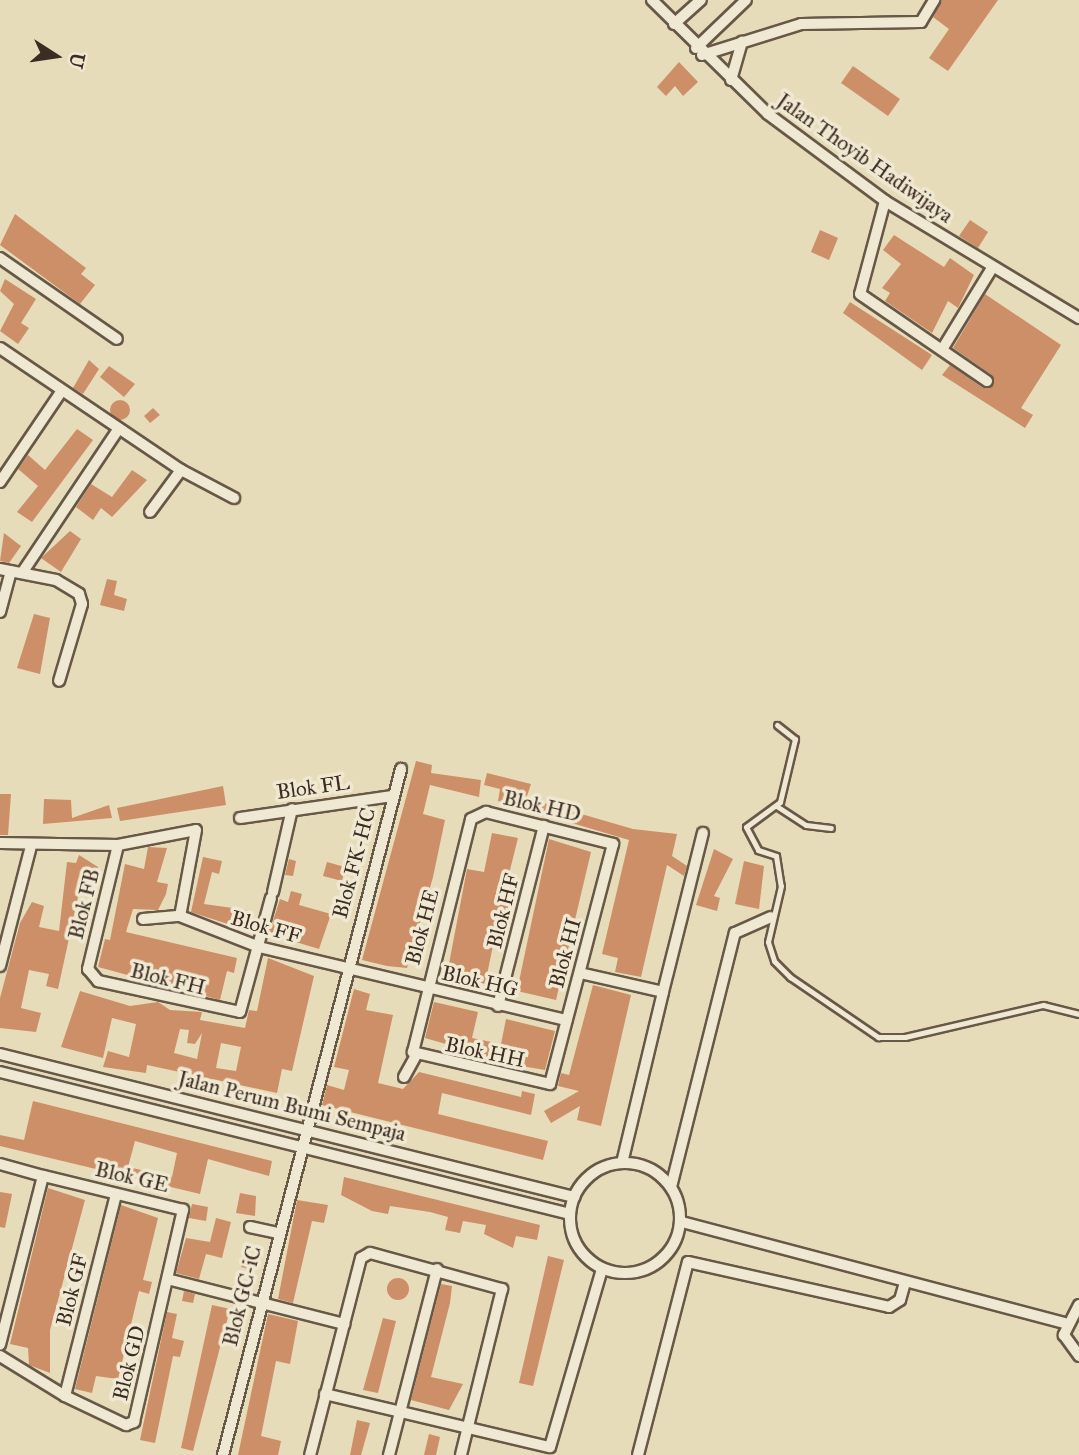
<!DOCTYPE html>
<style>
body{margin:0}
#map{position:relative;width:1079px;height:1455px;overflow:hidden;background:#e6dcb9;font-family:"IM FELL Great Primer",serif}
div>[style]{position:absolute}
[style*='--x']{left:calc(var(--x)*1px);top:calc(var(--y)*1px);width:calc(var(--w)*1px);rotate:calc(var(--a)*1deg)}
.building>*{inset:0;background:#cd8f67}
.round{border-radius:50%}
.roads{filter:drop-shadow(2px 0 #675847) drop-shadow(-2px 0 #675847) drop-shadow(0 2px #675847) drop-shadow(0 -2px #675847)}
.lane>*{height:5px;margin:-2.5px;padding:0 2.5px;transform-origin:2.5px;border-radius:2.5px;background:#efe8d2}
.street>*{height:10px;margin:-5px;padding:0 5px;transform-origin:5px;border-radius:5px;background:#efe8d2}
.street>.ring{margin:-5px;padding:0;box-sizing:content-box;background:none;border:10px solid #efe8d2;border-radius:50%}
span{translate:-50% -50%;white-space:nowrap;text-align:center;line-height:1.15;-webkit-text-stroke:7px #efe8d2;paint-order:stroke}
.street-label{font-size:21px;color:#3d2c21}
.north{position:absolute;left:21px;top:21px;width:70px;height:70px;-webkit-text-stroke:5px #efe8d2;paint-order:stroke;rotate:102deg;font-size:19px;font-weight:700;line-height:28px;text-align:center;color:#3d2c21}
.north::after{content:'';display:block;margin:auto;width:24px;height:32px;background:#3d2c21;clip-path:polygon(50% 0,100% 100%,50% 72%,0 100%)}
</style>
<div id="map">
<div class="building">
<div style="clip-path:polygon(942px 0,998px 0,948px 71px,929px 58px,949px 29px,933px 17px)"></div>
<div style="clip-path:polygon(679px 62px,698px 82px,683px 96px,675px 86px,666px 96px,657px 87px)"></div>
<div style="clip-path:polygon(853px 66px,900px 99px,888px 116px,841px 83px)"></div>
<div style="clip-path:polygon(15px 214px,86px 268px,81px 274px,95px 285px,80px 304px,0 245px)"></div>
<div style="clip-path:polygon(970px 220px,988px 232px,978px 248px,959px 236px)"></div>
<div style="clip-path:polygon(820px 230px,838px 238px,829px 260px,811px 252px)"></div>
<div style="clip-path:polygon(894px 235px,944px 267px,950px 258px,974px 275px,958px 308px,948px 301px,932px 333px,885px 301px,890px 293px,882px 288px,901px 264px,883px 250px)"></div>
<div style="clip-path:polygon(5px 279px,36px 299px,21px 323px,29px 328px,18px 344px,0 331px,14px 304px,0 291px)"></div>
<div style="clip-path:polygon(985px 294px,1061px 345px,1021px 408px,1033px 415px,1025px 428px,942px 375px,950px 365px,983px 388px,994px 385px,992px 375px,953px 348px)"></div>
<div style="clip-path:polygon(850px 302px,932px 355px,922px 370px,843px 313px)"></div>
<div style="clip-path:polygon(89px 360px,99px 369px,83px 394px,73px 388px)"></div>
<div style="clip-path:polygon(109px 366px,135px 384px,124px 397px,100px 377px)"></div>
<div class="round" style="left:110px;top:400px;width:20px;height:20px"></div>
<div style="clip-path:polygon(153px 408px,160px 415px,150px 423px,144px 416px)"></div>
<div style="clip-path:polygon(77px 429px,93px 440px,32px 522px,17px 512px,38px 486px,18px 469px,28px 455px,45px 470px)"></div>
<div style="clip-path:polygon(132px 470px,147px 480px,112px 517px,101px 508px,93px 520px,76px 507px,91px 484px,112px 497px)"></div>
<div style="clip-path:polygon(70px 531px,81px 539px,61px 572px,41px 558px)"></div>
<div style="clip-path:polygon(4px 533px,21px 546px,9px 563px,0 561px)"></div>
<div style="clip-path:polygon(107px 579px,117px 581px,114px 595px,127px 599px,124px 611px,100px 605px)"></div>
<div style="clip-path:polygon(34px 614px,50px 618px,40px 674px,17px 668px)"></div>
<div style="clip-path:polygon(416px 761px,432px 765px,431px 773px,481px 780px,479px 797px,430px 785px,423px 814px,445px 820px,433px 877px,407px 968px,387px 966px,362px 960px)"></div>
<div style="clip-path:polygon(487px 773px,531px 784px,527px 796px,540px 802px,633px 829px,677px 834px,672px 856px,687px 866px,684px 876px,667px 865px,641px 977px,615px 972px,618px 958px,602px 954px,629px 840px,498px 801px,500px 789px,484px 785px)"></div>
<div style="clip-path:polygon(223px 786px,226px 805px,120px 821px,117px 808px)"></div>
<div style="clip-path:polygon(0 794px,11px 794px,8px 835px,0 835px)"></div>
<div style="clip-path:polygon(44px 799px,71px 800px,72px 818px,109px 805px,112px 818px,43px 824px)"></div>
<div style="clip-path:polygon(492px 833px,518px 838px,507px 882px,515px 884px,511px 898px,504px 923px,498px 922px,485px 984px,447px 974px,467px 869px,484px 872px)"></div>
<div style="clip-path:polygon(549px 839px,591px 852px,556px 1000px,517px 991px)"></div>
<div style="clip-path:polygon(148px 847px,167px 848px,157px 882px,168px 884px,166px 894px,158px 910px,133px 909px,126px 932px,237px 958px,234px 973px,227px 971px,220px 1000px,98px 967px,105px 939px,110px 940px,125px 864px,144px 869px)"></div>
<div style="clip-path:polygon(714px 849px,733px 859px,714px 896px,720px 898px,717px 911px,696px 905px)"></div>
<div style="clip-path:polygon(79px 855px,98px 867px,96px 877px,83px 874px,58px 989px,46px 986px,49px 974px,29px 970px,21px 1008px,41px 1013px,36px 1032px,0 1028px,0 998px,20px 923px,32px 902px,44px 906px,39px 927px,59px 931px,67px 862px,76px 863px)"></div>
<div style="clip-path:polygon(203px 857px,222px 861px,219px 874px,212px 872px,204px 904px,247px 910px,243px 929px,191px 912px)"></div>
<div style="clip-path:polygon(289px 859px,296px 861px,293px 876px,285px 875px)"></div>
<div style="clip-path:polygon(744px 861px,764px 866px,759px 909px,735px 904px)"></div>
<div style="clip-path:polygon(327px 862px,345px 867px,342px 881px,323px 876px)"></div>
<div style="clip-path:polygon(291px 891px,302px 894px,299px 905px,331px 914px,319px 949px,269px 934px,280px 899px,288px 902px)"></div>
<div style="clip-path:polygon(evenodd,268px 958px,314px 976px,292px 1071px,282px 1069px,277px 1093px,147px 1065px,146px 1073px,103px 1067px,108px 1051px,129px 1057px,136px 1024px,112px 1018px,103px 1058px,61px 1047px,80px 991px,130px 1006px,158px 1002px,170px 1010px,202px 1012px,200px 1020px,245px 1028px,249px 1010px,257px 1011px,268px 958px,180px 1029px,189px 1030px,187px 1043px,195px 1044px,202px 1033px,197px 1059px,174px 1053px,180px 1029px,268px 958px,221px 1043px,241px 1047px,236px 1071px,216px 1068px,221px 1043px)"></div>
<div style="clip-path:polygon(593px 985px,631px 995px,601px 1126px,577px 1120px,580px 1106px,551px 1123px,544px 1111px,579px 1091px,558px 1086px,561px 1073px,569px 1075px)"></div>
<div style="clip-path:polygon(354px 989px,370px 994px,366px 1010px,393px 1015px,378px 1083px,403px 1089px,419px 1072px,521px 1097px,522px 1091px,535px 1094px,531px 1115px,442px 1093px,438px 1114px,548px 1141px,543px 1160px,322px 1105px,327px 1085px,344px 1090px,349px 1070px,334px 1067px)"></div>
<div style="clip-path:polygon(434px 1002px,478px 1012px,472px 1038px,501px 1044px,506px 1019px,555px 1031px,545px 1070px,469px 1057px,470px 1051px,425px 1038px)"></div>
<div style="clip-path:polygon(evenodd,33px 1101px,272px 1161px,269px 1176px,208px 1159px,200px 1194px,0 1146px,0 1135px,24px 1140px,33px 1101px,135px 1141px,177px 1153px,172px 1177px,128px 1167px,135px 1141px)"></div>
<div style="clip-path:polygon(344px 1177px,540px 1225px,537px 1240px,516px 1236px,513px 1248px,484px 1234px,486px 1225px,463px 1221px,460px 1233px,445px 1230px,448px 1217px,430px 1212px,390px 1206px,388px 1214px,372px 1211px,341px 1195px)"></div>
<div style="clip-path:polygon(48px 1188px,85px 1200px,50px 1330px,50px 1373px,29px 1365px,28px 1348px,10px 1344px)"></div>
<div style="clip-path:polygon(0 1192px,12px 1194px,5px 1228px,0 1227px)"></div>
<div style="clip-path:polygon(240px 1193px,256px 1196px,255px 1216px,236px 1213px)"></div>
<div style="clip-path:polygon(297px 1200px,328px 1205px,324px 1223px,312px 1221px,293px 1303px,278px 1299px)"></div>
<div style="clip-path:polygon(192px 1204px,208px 1207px,206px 1221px,189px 1218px)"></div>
<div style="clip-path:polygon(121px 1205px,158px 1218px,143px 1280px,152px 1282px,149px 1294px,139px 1291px,118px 1379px,96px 1376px,92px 1393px,75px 1389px)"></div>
<div style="clip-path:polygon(216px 1218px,231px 1222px,222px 1258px,206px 1254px,199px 1279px,176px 1273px,186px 1238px,210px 1242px)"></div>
<div style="clip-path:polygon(548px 1256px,564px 1260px,533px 1386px,519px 1383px)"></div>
<div style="clip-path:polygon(243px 1257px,256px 1260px,254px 1270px,241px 1267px)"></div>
<div class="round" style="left:387px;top:1278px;width:22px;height:22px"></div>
<div style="clip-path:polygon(441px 1284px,452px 1286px,450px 1303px,431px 1377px,463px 1384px,449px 1410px,411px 1400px)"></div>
<div style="clip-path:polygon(184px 1291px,195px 1294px,193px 1303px,182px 1301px)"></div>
<div style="clip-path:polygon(212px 1305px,230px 1309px,193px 1451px,181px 1448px)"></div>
<div style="clip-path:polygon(167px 1312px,177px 1314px,172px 1338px,184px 1341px,180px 1357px,173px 1356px,155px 1443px,140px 1440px)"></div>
<div style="clip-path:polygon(268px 1314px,298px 1321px,290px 1364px,276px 1361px,261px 1436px,281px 1441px,278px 1455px,238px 1455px)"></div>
<div style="clip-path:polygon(383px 1318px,396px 1321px,378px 1393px,363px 1390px)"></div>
<div style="clip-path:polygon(357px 1420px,370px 1423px,361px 1455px,350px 1455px)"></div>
<div style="clip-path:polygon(429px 1434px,440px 1437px,436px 1455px,424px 1455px)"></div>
</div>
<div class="roads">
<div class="lane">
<div style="--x:777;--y:725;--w:23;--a:38"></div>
<div style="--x:795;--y:739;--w:65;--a:103.4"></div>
<div style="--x:780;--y:802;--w:42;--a:143.7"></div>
<div style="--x:746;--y:827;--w:26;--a:62"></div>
<div style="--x:758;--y:850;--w:19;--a:18"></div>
<div style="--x:776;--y:856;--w:30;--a:81"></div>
<div style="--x:781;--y:886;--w:57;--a:103.1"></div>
<div style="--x:768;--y:942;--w:20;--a:72"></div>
<div style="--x:774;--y:961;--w:23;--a:45"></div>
<div style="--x:790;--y:977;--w:107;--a:34.3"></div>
<div style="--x:878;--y:1037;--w:27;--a:0"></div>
<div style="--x:905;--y:1037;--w:142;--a:-13.1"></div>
<div style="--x:1043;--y:1005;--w:37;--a:14"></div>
<div style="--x:778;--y:807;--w:33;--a:33"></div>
<div style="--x:806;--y:825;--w:25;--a:7"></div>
</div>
<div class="street">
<div style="--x:652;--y:0;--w:163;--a:44.5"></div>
<div style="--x:768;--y:114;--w:146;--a:36.6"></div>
<div style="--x:885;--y:201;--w:227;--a:31.1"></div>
<div style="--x:674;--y:24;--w:36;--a:-42"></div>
<div style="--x:696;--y:48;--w:69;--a:-43.8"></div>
<div style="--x:702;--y:55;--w:104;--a:-17.4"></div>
<div style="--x:801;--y:24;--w:120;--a:-1"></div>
<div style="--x:921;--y:22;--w:26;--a:-59"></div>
<div style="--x:731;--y:80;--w:40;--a:-74"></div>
<div style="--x:885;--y:201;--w:96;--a:105"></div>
<div style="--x:860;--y:294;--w:154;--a:34.4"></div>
<div style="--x:0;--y:258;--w:142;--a:34.7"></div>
<div style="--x:0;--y:348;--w:218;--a:34"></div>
<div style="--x:181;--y:470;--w:52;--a:126.4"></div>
<div style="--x:943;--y:348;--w:94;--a:-58.5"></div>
<div style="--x:181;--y:470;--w:60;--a:27.8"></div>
<div style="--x:0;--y:482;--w:109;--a:-55.9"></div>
<div style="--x:0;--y:569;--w:57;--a:11.1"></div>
<div style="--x:56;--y:580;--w:27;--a:31"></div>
<div style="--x:79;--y:594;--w:10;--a:73"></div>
<div style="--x:82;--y:604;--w:80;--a:106.6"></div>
<div style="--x:22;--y:573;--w:174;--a:-56.2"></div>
<div style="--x:0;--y:612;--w:42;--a:-75"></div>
<div style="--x:486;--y:812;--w:131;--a:14.1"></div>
<div style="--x:613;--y:844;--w:248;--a:104.7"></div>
<div style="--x:550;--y:1084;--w:141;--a:-166.9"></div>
<div style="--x:413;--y:1052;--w:240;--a:-76"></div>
<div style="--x:471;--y:819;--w:17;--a:-25"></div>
<div style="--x:240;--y:818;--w:154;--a:-8.2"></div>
<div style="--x:0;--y:843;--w:118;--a:1"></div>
<div style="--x:118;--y:845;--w:79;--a:-10.9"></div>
<div style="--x:196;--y:830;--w:87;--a:100.5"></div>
<div style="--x:118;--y:845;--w:128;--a:103.6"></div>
<div style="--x:88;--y:969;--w:16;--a:50"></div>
<div style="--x:98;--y:981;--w:145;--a:12.3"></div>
<div style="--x:240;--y:1012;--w:118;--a:-74.8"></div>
<div style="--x:273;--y:892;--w:85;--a:-77.1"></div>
<div style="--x:180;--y:916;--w:85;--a:21.4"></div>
<div style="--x:259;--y:947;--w:316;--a:13.4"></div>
<div style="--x:143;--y:919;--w:37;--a:-5"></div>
<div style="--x:0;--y:966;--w:124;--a:-75.5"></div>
<div style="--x:580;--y:973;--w:85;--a:12.9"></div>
<div style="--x:663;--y:992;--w:164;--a:-75.9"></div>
<div style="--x:498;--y:1006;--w:186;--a:-75.7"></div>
<div style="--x:0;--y:1054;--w:592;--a:13.99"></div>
<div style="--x:0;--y:1072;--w:587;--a:13.99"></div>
<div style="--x:404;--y:1077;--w:25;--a:-61"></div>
<div class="ring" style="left:570px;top:1163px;width:100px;height:100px"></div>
<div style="--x:622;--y:1163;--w:176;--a:-76.5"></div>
<div style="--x:0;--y:1164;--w:45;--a:15.6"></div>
<div style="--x:43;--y:1176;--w:174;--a:104.3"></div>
<div style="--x:671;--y:1187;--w:262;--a:-75.9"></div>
<div style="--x:735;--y:933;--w:39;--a:-24"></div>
<div style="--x:682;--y:1222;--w:395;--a:14.8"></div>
<div style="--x:250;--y:1227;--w:29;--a:12"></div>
<div style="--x:171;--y:1280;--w:179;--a:14.3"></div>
<div style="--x:344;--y:1324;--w:135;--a:104.5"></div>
<div style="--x:1079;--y:1305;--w:34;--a:117"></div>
<div style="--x:1064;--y:1335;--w:26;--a:54"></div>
<div style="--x:344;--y:1324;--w:68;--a:-75.6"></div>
<div style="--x:361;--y:1258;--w:10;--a:-29"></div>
<div style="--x:370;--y:1253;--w:137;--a:15.3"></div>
<div style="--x:502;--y:1289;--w:171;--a:103.9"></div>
<div style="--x:0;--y:1356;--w:76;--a:31.6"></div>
<div style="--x:65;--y:1396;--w:68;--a:25.4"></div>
<div style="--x:126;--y:1425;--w:9;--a:-21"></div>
<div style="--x:134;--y:1422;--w:218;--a:-77"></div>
<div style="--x:183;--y:1210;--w:144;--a:-166.3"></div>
<div style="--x:325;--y:1394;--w:231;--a:13.3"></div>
<div style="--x:550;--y:1447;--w:185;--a:-73.7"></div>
<div style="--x:65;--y:1396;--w:208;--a:-75.8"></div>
<div style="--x:223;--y:1455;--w:709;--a:-75.45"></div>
<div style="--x:389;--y:1455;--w:192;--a:-75.5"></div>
<div style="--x:638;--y:1455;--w:199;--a:-75.5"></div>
<div style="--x:688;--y:1262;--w:206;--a:12.6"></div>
<div style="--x:889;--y:1307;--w:13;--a:-32"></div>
<div style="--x:900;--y:1300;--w:19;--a:-74"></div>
</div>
</div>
<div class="street-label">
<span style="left:865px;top:158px;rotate:35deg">Jalan Thoyib Hadiwijaya</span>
<span style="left:313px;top:787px;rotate:-8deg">Blok FL</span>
<span style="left:542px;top:806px;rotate:13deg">Blok HD</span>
<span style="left:354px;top:863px;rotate:-75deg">Blok FK-HC</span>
<span style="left:84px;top:904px;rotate:-76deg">Blok FB</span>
<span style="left:503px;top:911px;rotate:-76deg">Blok HF</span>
<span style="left:266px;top:927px;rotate:16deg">Blok FF</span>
<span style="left:422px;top:927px;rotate:-75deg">Blok HE</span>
<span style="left:565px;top:953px;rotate:-75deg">Blok HI</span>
<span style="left:168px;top:979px;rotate:14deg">Blok FH</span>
<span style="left:480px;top:981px;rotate:13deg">Blok HG</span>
<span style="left:485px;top:1052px;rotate:12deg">Blok HH</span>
<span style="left:292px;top:1106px;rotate:14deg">Jalan Perum Bumi Sempaja</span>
<span style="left:132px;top:1177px;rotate:13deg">Blok GE</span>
<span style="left:72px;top:1290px;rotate:-76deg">Blok GF</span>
<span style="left:242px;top:1296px;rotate:-76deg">Blok GC-iC</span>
<span style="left:129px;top:1363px;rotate:-76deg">Blok GD</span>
</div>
<div class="north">U</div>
</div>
